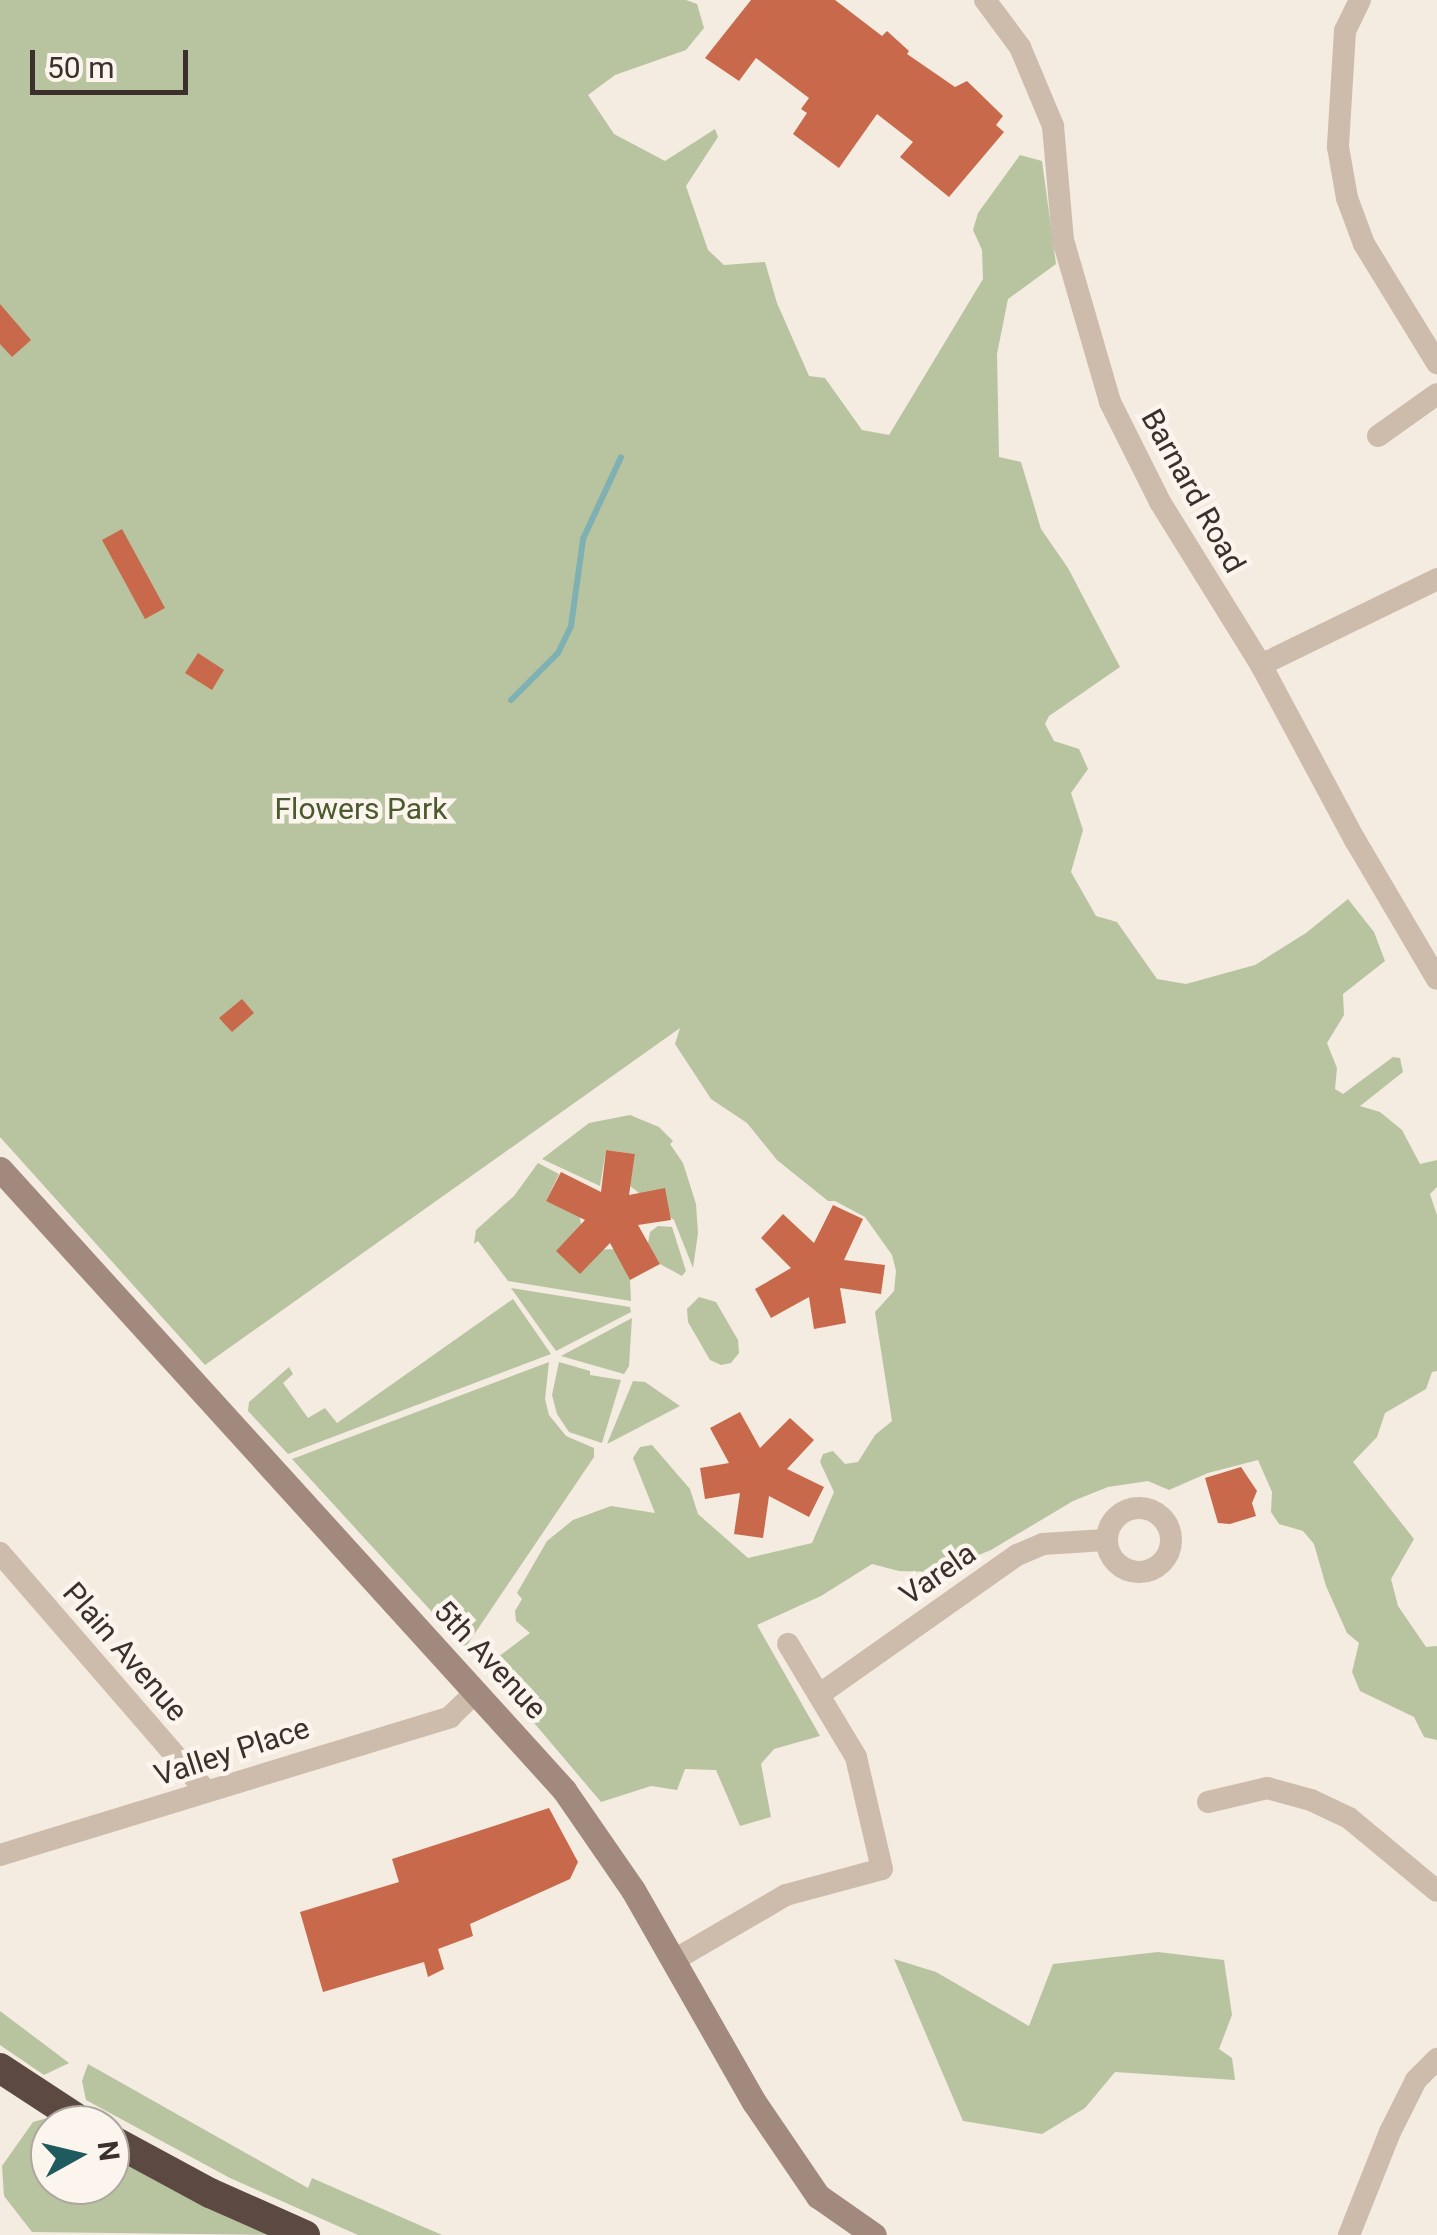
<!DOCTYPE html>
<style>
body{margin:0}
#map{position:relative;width:1437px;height:2235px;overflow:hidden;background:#f4ebe1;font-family:Roboto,sans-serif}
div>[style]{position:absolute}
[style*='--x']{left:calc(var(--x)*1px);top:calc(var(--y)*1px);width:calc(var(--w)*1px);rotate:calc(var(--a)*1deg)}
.green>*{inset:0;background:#b8c4a0}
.stream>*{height:6px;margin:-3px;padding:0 3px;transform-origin:3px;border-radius:3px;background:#7fb0b2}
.building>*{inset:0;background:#c8694b}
.street>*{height:22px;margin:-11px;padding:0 11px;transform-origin:11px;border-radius:11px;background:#cdbbac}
.street>.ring{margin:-11px;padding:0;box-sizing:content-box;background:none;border:22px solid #cdbbac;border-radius:50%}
.secondary>*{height:25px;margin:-12.5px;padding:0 12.5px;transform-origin:12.5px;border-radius:12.5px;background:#a18a7d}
.highway>*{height:30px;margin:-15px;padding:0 15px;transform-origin:15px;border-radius:15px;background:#5c4a42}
span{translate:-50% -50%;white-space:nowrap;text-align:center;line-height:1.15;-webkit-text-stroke:9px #fbf5ee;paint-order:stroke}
.street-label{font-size:30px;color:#3b302b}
.park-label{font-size:30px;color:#4a5a2e}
.north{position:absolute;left:30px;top:2105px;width:100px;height:100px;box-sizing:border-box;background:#fbf5ee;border:2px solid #aea6a0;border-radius:50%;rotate:82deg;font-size:28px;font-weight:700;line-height:40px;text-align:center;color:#3b302b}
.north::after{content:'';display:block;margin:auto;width:35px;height:45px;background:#1f5a5e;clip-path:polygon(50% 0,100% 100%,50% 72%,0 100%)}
.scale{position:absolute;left:30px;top:50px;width:158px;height:45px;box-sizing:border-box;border:5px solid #3b302b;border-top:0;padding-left:12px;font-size:30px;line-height:35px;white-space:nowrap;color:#3b302b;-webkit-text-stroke:8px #fbf5ee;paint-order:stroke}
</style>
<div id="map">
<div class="green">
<div style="clip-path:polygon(0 0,686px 0,697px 4px,704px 28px,686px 50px,615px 75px,588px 95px,614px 134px,665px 161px,715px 129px,718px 137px,686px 186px,708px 250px,724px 265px,765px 262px,777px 303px,809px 376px,825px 378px,862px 430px,889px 435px,983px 279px,982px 250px,973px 230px,978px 213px,1020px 155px,1042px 161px,1056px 264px,1008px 299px,997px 354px,999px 457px,1021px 462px,1041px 529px,1068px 568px,1120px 667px,1049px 716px,1045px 724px,1054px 741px,1079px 749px,1088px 769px,1071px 793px,1083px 830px,1071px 872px,1096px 916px,1117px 922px,1157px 979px,1186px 984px,1255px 965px,1306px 933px,1348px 899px,1374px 932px,1385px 961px,1343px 994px,1344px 1015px,1327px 1043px,1337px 1068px,1335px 1089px,1343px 1094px,1393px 1057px,1400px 1058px,1403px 1072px,1360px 1106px,1380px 1112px,1402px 1130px,1420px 1164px,1437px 1160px,1437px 1187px,1430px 1194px,1437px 1215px,1437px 1371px,1432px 1372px,1426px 1389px,1385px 1413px,1377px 1437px,1353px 1462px,1414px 1539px,1391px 1579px,1398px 1606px,1426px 1647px,1437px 1646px,1437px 1740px,1424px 1737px,1414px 1717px,1360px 1691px,1352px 1672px,1359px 1643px,1347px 1633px,1326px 1586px,1314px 1544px,1303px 1531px,1279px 1524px,1271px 1512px,1272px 1492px,1258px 1460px,1208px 1473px,1169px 1490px,1148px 1481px,1108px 1487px,1073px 1501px,991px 1550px,937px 1572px,899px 1571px,872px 1564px,821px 1596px,757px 1625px,820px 1736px,774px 1749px,761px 1764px,771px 1817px,740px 1826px,716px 1770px,685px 1769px,677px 1790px,651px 1786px,601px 1802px,486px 1666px,530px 1633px,516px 1621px,515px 1611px,522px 1599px,517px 1593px,547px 1541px,573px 1520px,611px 1506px,655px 1513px,633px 1458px,640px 1447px,652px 1445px,690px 1489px,698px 1514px,748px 1558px,812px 1543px,834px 1492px,820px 1462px,823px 1454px,833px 1451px,845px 1464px,858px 1462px,875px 1435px,892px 1421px,875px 1312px,894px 1291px,896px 1271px,892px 1255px,865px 1217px,835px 1201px,828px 1201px,777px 1160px,747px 1123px,711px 1099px,675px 1044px,680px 1028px,205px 1365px,0 1137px)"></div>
<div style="clip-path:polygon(630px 1115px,659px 1127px,673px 1141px,670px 1144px,683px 1163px,696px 1204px,698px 1233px,693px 1268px,674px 1220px,630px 1186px,635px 1154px,606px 1150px,600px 1186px,542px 1159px,589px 1123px)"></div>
<div style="clip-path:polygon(538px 1163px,559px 1174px,546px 1201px,579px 1213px,582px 1229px,557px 1251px,617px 1249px,630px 1280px,631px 1301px,508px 1281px,478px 1241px,474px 1244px,476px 1230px,514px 1196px)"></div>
<div style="clip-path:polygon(658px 1226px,672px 1227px,686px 1271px,682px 1276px,660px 1264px,648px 1243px,650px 1232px)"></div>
<div style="clip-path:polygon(511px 1288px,630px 1307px,631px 1312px,556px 1351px)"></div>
<div style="clip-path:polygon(699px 1297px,716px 1302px,738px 1340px,739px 1353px,731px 1363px,721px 1365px,710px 1360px,688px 1322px,687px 1309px)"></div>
<div style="clip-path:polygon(513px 1299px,551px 1354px,288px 1454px,248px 1411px,249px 1402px,289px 1367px,293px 1374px,283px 1383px,308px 1418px,325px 1408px,337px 1423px)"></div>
<div style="clip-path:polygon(632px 1318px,629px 1366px,624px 1374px,561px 1356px)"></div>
<div style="clip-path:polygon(549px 1362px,545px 1399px,549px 1415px,566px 1436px,594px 1448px,594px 1457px,465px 1648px,292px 1459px)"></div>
<div style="clip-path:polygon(559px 1362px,590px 1371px,590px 1375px,621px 1380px,602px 1443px,569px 1432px,557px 1414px,552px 1395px)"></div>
<div style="clip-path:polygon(633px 1381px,645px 1382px,680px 1406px,607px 1444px)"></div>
<div style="clip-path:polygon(1158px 1952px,1224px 1960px,1232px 2015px,1219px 2049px,1232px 2058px,1235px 2080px,1115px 2072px,1085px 2108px,1042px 2134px,963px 2121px,894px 1959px,936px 1972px,1029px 2026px,1053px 1964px)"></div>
<div style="clip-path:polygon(0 2011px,69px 2063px,44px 2075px,0 2045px)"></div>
<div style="clip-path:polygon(88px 2064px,308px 2188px,312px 2178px,442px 2235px,358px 2235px,230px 2178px,86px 2100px,82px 2081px)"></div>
<div style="clip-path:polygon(51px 2117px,63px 2125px,50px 2125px,50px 2185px,110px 2185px,110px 2152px,278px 2235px,32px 2232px,4px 2196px,2px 2166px,33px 2122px)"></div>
</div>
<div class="stream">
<div style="--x:511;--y:700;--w:66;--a:-45"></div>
<div style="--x:558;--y:653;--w:30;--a:-64"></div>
<div style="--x:571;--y:626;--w:88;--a:-82.1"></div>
<div style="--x:583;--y:539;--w:90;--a:-65.1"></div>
</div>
<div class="building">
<div style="clip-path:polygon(751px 0,835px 0,882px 36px,887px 31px,909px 51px,907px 54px,955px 87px,967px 81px,1003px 116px,996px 125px,1004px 132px,949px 197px,900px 157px,913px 142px,877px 114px,839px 168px,793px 134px,807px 113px,801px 109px,809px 98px,756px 58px,739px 81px,705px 58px)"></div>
<div style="clip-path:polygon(0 304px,31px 340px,12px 357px,0 344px)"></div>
<div style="clip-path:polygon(122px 529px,165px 608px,145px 619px,102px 540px)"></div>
<div style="clip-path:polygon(198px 653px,224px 670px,212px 690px,185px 673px)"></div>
<div style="clip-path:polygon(242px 999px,254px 1013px,232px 1032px,219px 1018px)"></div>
<div style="clip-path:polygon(606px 1150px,635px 1154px,629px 1195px,665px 1188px,671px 1220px,638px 1225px,660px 1264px,630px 1280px,610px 1243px,580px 1274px,556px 1251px,585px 1220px,546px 1201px,561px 1172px,601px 1192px)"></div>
<div style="clip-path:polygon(833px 1205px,863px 1219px,844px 1260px,885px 1265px,881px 1294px,840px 1288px,846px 1323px,814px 1329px,809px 1297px,771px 1318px,755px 1289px,791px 1268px,761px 1238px,783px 1214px,814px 1243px)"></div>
<div style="clip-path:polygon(740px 1412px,760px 1448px,790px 1418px,814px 1440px,787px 1469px,824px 1487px,809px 1517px,769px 1496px,763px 1538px,734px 1534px,740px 1493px,705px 1499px,700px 1468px,729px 1463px,710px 1428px)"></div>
<div style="clip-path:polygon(1241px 1467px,1257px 1491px,1252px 1503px,1256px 1516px,1230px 1524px,1218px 1523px,1205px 1478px)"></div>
<div style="clip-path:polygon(549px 1808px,578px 1862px,570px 1879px,470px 1924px,473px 1936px,438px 1949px,444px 1969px,428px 1977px,424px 1962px,323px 1992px,300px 1912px,399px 1882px,392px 1859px)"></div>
</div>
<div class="street">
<div style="--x:985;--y:0;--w:59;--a:53.3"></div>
<div style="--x:1020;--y:47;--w:86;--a:67.3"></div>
<div style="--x:1053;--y:126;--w:114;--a:85"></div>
<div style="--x:1063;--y:240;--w:169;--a:73.8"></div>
<div style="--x:1110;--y:402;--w:112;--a:63.4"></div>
<div style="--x:1160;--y:502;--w:192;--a:58.2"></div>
<div style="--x:1261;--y:665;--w:199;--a:61.8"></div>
<div style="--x:1355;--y:840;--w:161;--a:59.5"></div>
<div style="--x:1360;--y:0;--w:34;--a:116"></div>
<div style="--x:1345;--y:31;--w:116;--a:93.5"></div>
<div style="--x:1338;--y:147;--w:52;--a:80"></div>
<div style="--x:1347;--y:198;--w:49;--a:69.7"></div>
<div style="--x:1364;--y:244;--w:140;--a:58.5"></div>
<div style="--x:1378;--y:436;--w:72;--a:-35.4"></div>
<div style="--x:1261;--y:665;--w:196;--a:-26"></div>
<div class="ring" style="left:1107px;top:1508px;width:42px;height:42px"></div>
<div style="--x:0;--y:1553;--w:313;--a:49.1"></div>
<div style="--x:820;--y:1694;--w:241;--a:-35.2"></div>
<div style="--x:1017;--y:1555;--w:28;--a:-23"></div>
<div style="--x:1043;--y:1544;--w:62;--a:-3.7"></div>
<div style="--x:1208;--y:1802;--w:61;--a:-13.3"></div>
<div style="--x:1267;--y:1788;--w:46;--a:15.3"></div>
<div style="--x:1311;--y:1800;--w:42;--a:25.3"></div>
<div style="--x:1349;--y:1818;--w:114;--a:39.7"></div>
<div style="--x:0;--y:1855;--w:471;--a:-17"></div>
<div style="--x:450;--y:1717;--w:35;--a:-44"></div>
<div style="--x:676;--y:1959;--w:127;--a:-30.2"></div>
<div style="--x:786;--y:1895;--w:99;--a:-15.2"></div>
<div style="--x:882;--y:1869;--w:115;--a:-103.1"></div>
<div style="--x:856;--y:1757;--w:132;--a:-121"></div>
<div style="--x:1349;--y:2235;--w:111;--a:-68.3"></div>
<div style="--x:1390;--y:2132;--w:58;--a:-63.4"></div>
<div style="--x:1416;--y:2080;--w:30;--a:-45"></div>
</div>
<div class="secondary">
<div style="--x:0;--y:1169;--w:839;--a:47.75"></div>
<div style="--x:564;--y:1790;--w:121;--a:55.4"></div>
<div style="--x:633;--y:1890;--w:244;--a:60.3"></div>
<div style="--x:754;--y:2102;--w:114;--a:55.8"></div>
<div style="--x:818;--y:2196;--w:68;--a:34.9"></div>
</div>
<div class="highway">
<div style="--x:0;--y:2068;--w:104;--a:33.2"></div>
<div style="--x:110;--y:2139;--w:114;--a:28.4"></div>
<div style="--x:210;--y:2193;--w:104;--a:23.9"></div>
</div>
<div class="street-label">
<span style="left:1193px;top:491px;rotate:61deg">Barnard Road</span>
<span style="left:938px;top:1574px;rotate:-35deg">Varela</span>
<span style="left:125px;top:1652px;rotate:49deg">Plain Avenue</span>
<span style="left:490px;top:1660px;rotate:47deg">5th Avenue</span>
<span style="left:232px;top:1752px;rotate:-18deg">Valley Place</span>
</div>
<div class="park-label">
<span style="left:361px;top:809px">Flowers Park</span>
</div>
<div class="north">N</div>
<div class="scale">50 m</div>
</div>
